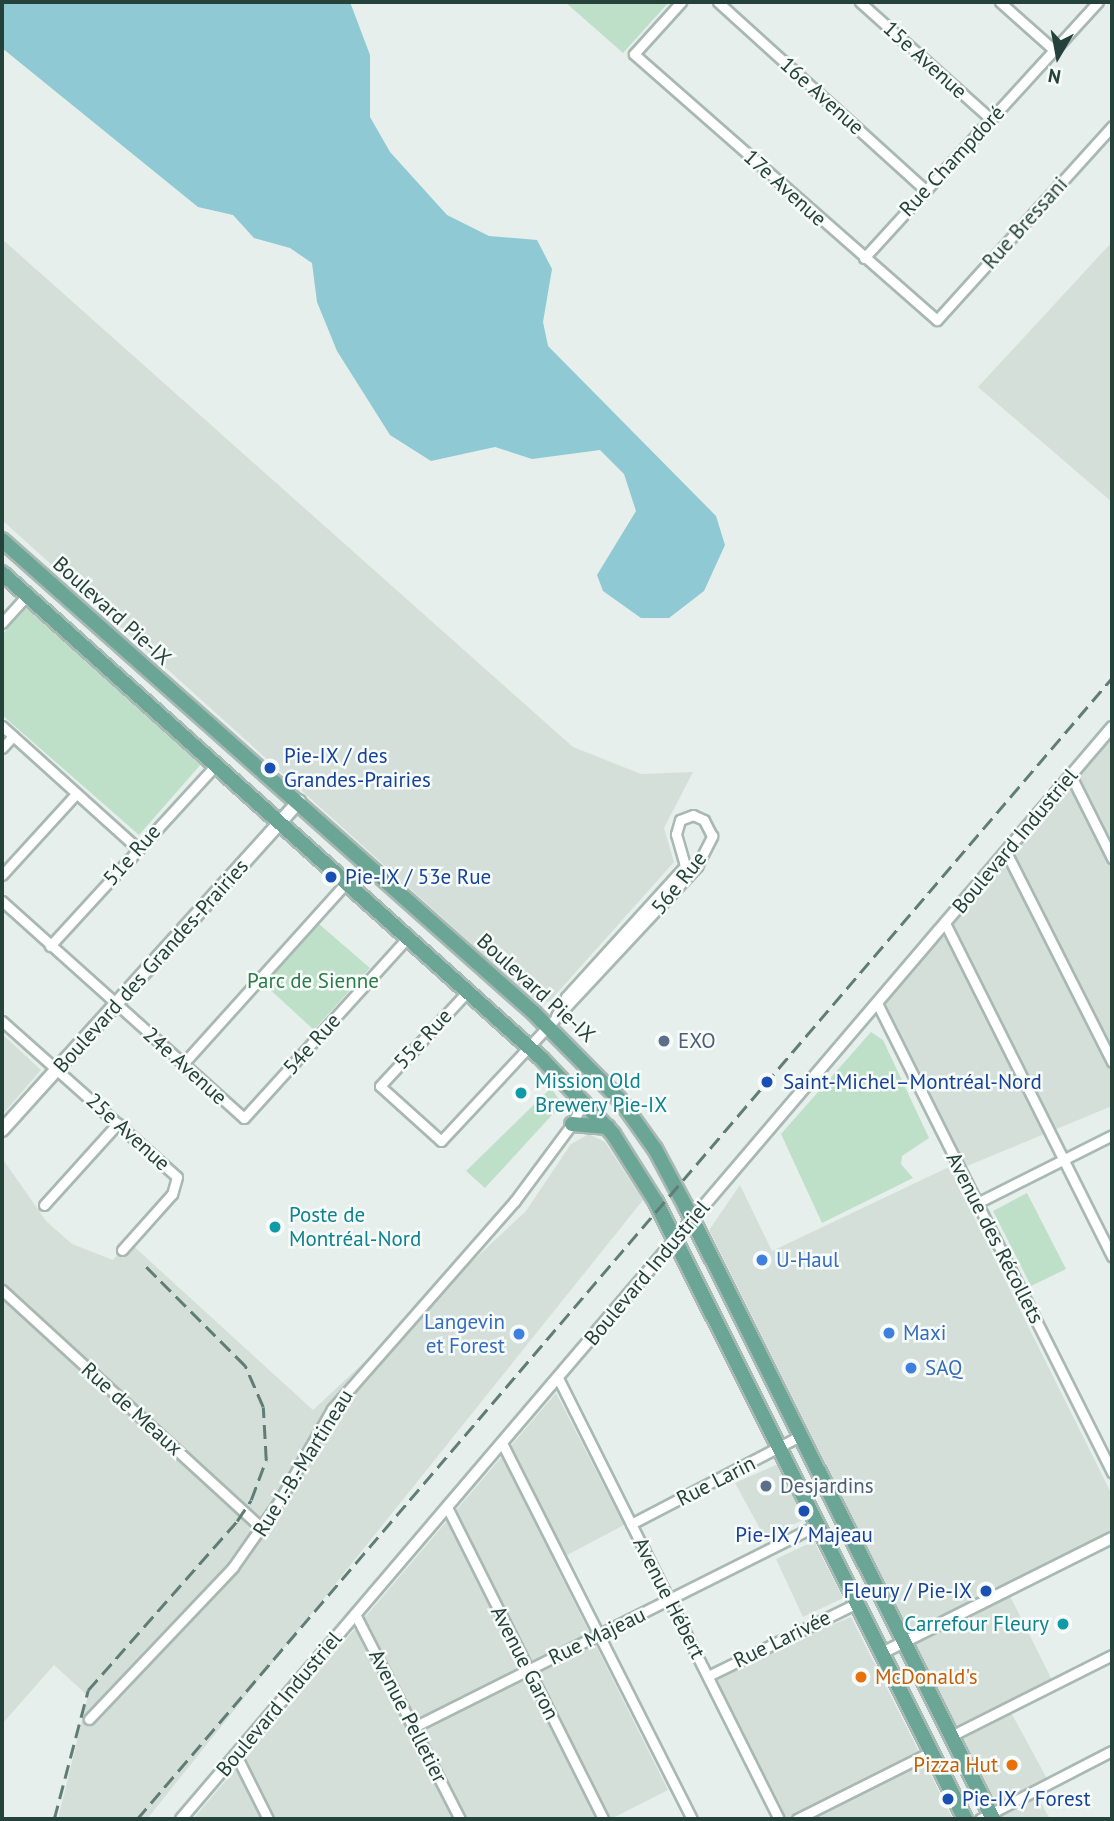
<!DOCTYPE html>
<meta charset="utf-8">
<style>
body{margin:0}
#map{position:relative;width:1114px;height:1821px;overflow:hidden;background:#e6efeb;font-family:"PT Sans",sans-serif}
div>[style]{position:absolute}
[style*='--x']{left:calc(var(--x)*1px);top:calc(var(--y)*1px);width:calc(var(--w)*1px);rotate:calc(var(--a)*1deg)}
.built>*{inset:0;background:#d4dfda}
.green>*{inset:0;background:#bfe0c8}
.water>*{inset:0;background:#8ec9d4}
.roads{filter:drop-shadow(2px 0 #a8b8b2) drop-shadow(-2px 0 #a8b8b2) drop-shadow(0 2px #a8b8b2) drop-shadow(0 -2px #a8b8b2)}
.minor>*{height:9px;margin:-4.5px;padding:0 4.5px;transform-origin:4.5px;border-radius:4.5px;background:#fff}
.tertiary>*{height:10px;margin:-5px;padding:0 5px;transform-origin:5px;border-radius:5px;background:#fff}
.secondary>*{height:12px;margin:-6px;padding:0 6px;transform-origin:6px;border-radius:6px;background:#fff}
.primary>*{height:14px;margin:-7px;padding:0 7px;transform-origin:7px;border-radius:7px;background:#6aa596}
.rail>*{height:2.5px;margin-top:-1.25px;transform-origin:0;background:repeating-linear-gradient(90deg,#5f7d75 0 14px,transparent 0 21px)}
.dots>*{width:19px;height:19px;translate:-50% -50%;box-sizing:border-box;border:4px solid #f7fbf9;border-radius:50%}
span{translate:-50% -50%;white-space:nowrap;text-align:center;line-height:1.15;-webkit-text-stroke:5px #f7fbf9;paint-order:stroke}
.street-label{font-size:21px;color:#24423a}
.transit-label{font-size:21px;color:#164399}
.left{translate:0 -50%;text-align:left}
.right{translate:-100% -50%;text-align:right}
.park-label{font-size:21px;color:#2d7a4b}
.service-label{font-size:21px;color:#4e5e75}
.culture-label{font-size:21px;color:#0d838f}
.shop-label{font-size:21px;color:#366cbe}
.food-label{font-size:21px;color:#c56008}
.frame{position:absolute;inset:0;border:4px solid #24423a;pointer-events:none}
.north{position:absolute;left:1023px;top:21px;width:70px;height:70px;-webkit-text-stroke:5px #f7fbf9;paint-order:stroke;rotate:190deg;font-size:19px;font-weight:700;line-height:28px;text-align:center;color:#24423a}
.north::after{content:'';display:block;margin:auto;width:24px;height:32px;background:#24423a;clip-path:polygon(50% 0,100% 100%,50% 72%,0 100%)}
</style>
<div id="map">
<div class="built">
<div style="clip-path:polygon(2px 239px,573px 747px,641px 774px,693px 772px,664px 828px,674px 862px,550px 1001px,542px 1003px,528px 995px,2px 520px)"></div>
<div style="clip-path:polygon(1112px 242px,1112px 502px,978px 387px)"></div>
<div style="clip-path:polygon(1112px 724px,1112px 1106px,960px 1169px,877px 1003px)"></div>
<div style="clip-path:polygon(2px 1034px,41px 1070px,2px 1115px)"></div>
<div style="clip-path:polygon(589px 1134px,605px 1142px,643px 1200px,147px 1819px,58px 1819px,88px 1696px,54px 1665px,2px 1724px,2px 1158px,46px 1221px,72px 1244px,113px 1260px,129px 1242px,313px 1410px,526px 1211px,571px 1144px)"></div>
<div style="clip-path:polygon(949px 1167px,1112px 1495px,1112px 1546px,1010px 1596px,1052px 1680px,1007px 1705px,1051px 1786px,1036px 1794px,1050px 1819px,1003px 1819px,709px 1230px,740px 1185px,772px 1251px)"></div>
<div style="clip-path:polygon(556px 1393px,624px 1525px,554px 1562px,668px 1790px,611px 1819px,193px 1819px)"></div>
<div style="clip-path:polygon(778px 1464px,805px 1519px,765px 1538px,735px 1483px)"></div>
<div style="clip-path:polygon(814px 1541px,843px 1598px,803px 1617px,776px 1559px)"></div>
<div style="clip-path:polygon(851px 1617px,953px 1819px,785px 1819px,710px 1675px)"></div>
</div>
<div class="green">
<div style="clip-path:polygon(565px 2px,669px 2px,623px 53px)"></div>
<div style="clip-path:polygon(26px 608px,202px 763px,139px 835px,2px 715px,2px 635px)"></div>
<div style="clip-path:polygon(319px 924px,370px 968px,314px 1030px,264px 984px)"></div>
<div style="clip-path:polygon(871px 1032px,883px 1040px,929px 1138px,902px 1156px,901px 1164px,913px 1178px,822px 1223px,781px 1134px)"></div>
<div style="clip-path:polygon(551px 1088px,562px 1104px,485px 1188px,466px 1171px)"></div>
<div style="clip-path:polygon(1027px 1193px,1066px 1269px,1031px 1286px,993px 1211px)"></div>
</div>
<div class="water">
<div style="clip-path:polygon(2px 2px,350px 2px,370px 55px,370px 117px,390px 152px,447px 215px,489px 236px,537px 240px,552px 269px,543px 322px,548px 346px,716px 516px,725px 545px,704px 591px,669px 618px,641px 618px,603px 591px,597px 575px,636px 511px,624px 474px,600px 450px,532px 459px,495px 447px,431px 461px,390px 435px,337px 351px,317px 302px,312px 263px,290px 248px,254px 238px,233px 215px,198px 207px,2px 48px)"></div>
</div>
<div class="roads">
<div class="minor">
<div style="--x:681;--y:2;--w:70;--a:132.1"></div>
<div style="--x:634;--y:54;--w:403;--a:41.3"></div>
<div style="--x:937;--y:320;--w:261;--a:-47.9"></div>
<div style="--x:718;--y:2;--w:280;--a:42.2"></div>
<div style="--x:860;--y:2;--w:176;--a:41.8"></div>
<div style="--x:1000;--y:2;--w:72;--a:41.6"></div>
<div style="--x:864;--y:258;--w:347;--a:-47.6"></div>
<div style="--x:2;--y:623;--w:38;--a:-48"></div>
<div style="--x:2;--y:726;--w:183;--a:42.1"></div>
<div style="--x:2;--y:748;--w:16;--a:-47"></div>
<div style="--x:1071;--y:776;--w:92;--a:63.4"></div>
<div style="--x:1006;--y:852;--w:235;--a:63.2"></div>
<div style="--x:2;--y:875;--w:110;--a:-47.6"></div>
<div style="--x:2;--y:901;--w:325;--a:41.9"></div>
<div style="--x:244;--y:1118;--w:243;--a:-47.8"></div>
<div style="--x:945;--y:923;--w:373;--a:63.4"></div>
<div style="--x:50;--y:946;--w:246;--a:-47.5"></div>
<div style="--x:467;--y:992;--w:128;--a:132.8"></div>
<div style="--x:380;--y:1086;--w:82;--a:42"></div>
<div style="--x:441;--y:1141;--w:376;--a:-47"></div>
<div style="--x:697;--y:866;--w:34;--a:-63"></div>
<div style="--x:712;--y:836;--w:18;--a:-117"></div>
<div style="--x:704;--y:820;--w:12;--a:-156"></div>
<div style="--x:693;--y:815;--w:14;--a:159"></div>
<div style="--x:680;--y:820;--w:15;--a:106"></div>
<div style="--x:676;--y:834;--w:33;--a:74"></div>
<div style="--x:685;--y:866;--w:177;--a:132.3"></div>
<div style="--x:566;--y:997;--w:21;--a:118"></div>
<div style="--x:877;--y:1003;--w:525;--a:63.39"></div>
<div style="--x:2;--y:1021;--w:234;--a:41.7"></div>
<div style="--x:177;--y:1177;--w:18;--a:106"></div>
<div style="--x:172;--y:1194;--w:75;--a:131.8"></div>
<div style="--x:183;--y:1064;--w:244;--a:-48"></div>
<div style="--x:977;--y:1203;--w:151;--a:-26.7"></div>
<div style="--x:44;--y:1205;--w:110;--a:-47.9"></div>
<div style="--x:2;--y:1290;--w:352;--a:42.5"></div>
<div style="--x:558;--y:1378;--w:493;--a:63.4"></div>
<div style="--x:502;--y:1443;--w:421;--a:63.2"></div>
<div style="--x:447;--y:1507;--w:349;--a:63.4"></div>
<div style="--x:631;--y:1524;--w:191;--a:-27.5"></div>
<div style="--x:355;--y:1614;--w:230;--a:62.9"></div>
<div style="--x:708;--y:1676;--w:166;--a:-26.1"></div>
<div style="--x:89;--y:1719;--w:209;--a:-46.5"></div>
<div style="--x:233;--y:1567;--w:78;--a:-54.9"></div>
<div style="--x:278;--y:1503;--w:108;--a:-60.1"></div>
<div style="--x:332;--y:1409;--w:276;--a:-48.7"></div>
<div style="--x:514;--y:1202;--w:97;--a:-53.4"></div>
<div style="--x:572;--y:1124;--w:27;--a:-63"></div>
<div style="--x:414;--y:1727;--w:452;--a:-26.6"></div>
<div style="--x:951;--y:1736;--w:180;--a:-26.7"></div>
<div style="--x:236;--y:1755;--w:72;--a:63.4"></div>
<div style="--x:797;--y:1819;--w:150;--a:-26.6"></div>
<div style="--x:980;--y:1819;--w:148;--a:-27.3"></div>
</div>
<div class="tertiary">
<div style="--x:882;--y:1653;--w:257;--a:-26.6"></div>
<div style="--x:181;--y:1819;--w:1435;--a:-49.55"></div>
</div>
<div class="secondary">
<div style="--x:2;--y:1130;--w:443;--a:-47.9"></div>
</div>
<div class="primary">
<div style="--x:2;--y:540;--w:712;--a:41.64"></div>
<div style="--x:534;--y:1013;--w:122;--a:45.3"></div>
<div style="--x:620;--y:1100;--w:60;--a:54.5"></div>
<div style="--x:655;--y:1149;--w:66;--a:61.9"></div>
<div style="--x:686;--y:1207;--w:685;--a:63.36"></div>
<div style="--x:2;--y:573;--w:725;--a:41.98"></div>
<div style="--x:541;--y:1058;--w:105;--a:46.5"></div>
<div style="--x:613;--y:1134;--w:80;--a:57.7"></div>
<div style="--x:656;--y:1202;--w:690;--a:63.4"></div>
<div style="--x:572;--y:1124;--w:36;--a:5"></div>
</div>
</div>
<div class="rail">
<div style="--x:54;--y:1819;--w:133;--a:-75.2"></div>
<div style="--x:88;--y:1690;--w:225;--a:-48.6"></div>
<div style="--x:237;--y:1521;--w:25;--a:-56"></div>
<div style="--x:251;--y:1500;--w:43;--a:-69.4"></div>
<div style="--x:266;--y:1460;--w:53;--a:-93.2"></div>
<div style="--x:263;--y:1407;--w:45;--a:-113.7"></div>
<div style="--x:245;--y:1366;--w:144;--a:-135"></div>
<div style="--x:137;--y:1819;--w:1501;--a:-49.49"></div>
</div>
<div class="dots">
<div style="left:270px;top:768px;background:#1a4fb4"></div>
<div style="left:331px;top:877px;background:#1a4fb4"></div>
<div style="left:664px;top:1041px;background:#5c6f8a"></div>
<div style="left:767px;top:1082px;background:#1a4fb4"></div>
<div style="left:521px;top:1093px;background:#0f9aa8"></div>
<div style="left:275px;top:1227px;background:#0f9aa8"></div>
<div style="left:762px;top:1260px;background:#3f7fe0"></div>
<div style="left:889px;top:1333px;background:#3f7fe0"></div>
<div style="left:519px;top:1334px;background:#3f7fe0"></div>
<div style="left:911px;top:1368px;background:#3f7fe0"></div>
<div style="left:766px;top:1486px;background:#5c6f8a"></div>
<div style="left:804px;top:1511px;background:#1a4fb4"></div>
<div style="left:986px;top:1591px;background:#1a4fb4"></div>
<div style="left:1063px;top:1624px;background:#0f9aa8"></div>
<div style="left:861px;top:1677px;background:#e8710a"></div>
<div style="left:1012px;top:1765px;background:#e8710a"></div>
<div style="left:948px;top:1799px;background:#1a4fb4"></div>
</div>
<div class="street-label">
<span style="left:925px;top:60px;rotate:42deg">15e Avenue</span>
<span style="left:822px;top:96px;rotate:42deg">16e Avenue</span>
<span style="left:952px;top:161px;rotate:-47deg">Rue Champdoré</span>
<span style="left:785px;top:188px;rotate:42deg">17e Avenue</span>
<span style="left:1025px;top:223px;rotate:-48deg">Rue Bressani</span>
<span style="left:112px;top:611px;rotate:42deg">Boulevard Pie-IX</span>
<span style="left:1015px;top:841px;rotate:-50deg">Boulevard Industriel</span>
<span style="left:132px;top:855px;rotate:-48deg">51e Rue</span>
<span style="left:679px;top:883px;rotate:-51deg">56e Rue</span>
<span style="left:151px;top:966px;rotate:-48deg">Boulevard des Grandes-Prairies</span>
<span style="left:536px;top:988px;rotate:42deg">Boulevard Pie-IX</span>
<span style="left:423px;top:1039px;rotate:-47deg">55e Rue</span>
<span style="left:312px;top:1044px;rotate:-48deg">54e Rue</span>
<span style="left:185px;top:1066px;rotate:42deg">24e Avenue</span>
<span style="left:128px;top:1132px;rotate:42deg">25e Avenue</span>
<span style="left:995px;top:1238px;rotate:63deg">Avenue des Récollets</span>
<span style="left:647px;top:1273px;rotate:-50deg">Boulevard Industriel</span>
<span style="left:132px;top:1409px;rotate:42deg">Rue de Meaux</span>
<span style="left:303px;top:1463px;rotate:-58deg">Rue J.-B.-Martineau</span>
<span style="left:716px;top:1481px;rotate:-27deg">Rue Larin</span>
<span style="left:669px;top:1598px;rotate:63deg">Avenue Hébert</span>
<span style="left:597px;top:1636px;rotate:-26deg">Rue Majeau</span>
<span style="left:782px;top:1639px;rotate:-26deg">Rue Larivée</span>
<span style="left:525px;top:1663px;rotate:63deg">Avenue Garon</span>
<span style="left:279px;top:1704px;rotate:-50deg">Boulevard Industriel</span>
<span style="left:408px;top:1716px;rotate:63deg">Avenue Pelletier</span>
</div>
<div class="transit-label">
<span class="left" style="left:284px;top:768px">Pie-IX / des<br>Grandes-Prairies</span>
<span class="left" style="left:345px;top:877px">Pie-IX / 53e Rue</span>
<span class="left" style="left:783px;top:1082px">Saint-Michel–Montréal-Nord</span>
<span style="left:804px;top:1535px">Pie-IX / Majeau</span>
<span class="right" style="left:972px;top:1591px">Fleury / Pie-IX</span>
<span class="left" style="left:962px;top:1799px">Pie-IX / Forest</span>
</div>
<div class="park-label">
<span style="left:313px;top:981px">Parc de Sienne</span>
</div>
<div class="service-label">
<span class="left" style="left:678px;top:1041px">EXO</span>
<span class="left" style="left:780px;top:1486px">Desjardins</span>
</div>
<div class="culture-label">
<span class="left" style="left:535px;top:1093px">Mission Old<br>Brewery Pie-IX</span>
<span class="left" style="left:289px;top:1227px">Poste de<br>Montréal-Nord</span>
<span class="right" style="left:1049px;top:1624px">Carrefour Fleury</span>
</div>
<div class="shop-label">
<span class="left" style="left:776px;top:1260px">U-Haul</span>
<span class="right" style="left:505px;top:1334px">Langevin<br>et Forest</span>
<span class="left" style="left:903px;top:1333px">Maxi</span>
<span class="left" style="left:925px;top:1368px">SAQ</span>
</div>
<div class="food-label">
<span class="left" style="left:875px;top:1677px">McDonald's</span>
<span class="right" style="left:998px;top:1765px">Pizza Hut</span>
</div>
<div class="frame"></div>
<div class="north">N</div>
</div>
